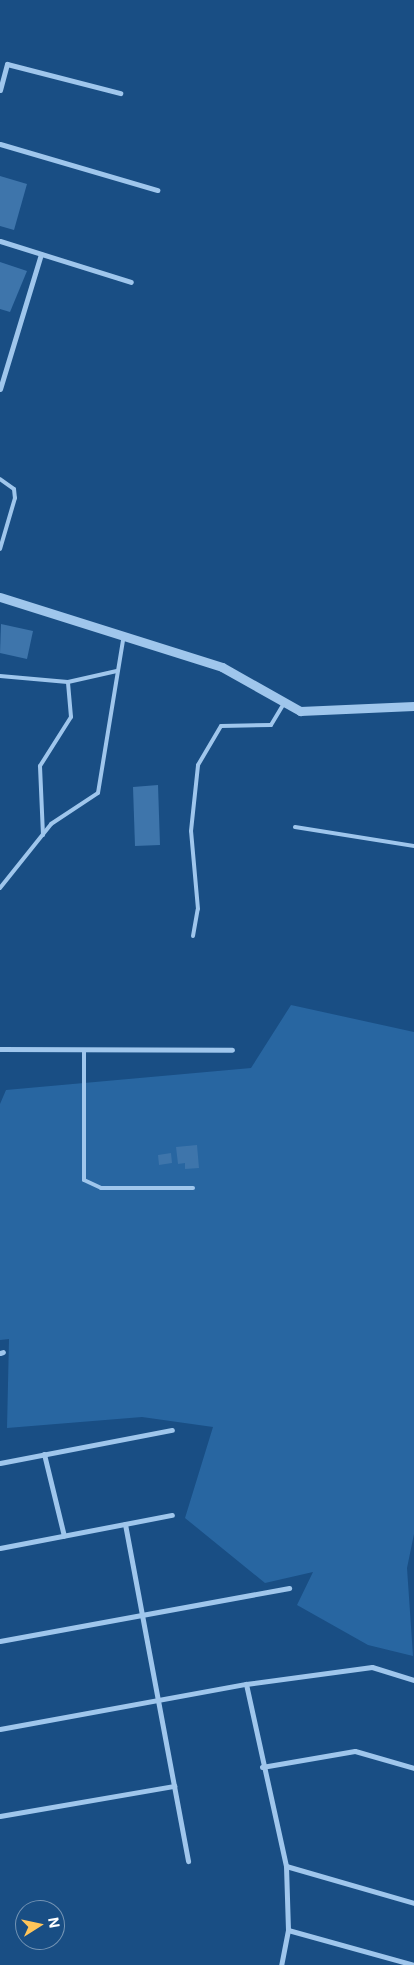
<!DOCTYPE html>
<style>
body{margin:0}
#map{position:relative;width:414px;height:1965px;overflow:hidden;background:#194e84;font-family:Inter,sans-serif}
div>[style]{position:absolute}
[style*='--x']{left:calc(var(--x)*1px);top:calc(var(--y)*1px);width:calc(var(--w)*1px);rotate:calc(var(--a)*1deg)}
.green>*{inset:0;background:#2866a1}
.building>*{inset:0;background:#3e75ab}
.service>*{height:4px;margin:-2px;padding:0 2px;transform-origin:2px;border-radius:2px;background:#9fc6ec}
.minor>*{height:5px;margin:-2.5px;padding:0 2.5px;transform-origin:2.5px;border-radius:2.5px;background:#9fc6ec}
.tertiary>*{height:9px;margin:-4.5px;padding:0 4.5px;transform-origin:4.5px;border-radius:4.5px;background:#9fc6ec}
span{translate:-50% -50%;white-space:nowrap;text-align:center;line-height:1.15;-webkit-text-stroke:5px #194e84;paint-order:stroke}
.north{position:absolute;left:15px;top:1900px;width:50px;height:50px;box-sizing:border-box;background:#194e84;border:1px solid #7595b5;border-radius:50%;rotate:80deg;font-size:14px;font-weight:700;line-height:20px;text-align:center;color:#fff}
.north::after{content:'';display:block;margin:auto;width:18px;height:22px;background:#ffc55a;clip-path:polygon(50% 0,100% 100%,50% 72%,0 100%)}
</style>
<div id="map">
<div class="green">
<div style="clip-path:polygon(291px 1005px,414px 1032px,414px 1534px,407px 1568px,413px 1656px,368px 1645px,297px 1605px,313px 1572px,265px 1583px,185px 1518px,213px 1427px,142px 1417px,7px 1428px,9px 1339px,0 1340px,0 1104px,6px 1090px,251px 1068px)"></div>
</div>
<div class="building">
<div style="clip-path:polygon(0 176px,27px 184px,14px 230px,0 226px)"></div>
<div style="clip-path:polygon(0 262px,27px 271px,10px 312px,0 309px)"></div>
<div style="clip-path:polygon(1px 624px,33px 631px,27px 659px,0 653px)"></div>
<div style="clip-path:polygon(158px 785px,160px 845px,135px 846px,133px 787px)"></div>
<div style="clip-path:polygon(197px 1145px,199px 1168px,185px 1169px,185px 1163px,178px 1164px,176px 1147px)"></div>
<div style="clip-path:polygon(171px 1153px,172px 1163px,159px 1165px,158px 1155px)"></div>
</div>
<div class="service">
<div style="--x:0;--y:479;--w:17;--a:36"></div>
<div style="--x:14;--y:489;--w:9;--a:84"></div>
<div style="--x:15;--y:498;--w:53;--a:106.4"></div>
<div style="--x:0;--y:676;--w:68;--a:5"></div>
<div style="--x:68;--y:682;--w:50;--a:-12.7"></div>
<div style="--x:295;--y:827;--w:121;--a:9.1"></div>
<div style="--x:43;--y:835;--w:69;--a:-92.5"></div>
<div style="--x:40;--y:766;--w:58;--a:-57.7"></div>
<div style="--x:71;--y:717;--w:35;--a:-95"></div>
<div style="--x:0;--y:888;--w:82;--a:-51.4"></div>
<div style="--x:51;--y:824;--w:56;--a:-33.4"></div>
<div style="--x:98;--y:793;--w:160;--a:-80.7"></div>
<div style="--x:193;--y:936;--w:27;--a:-80"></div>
<div style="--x:198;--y:909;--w:78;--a:-95.1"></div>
<div style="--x:191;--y:831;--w:66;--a:-83.9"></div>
<div style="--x:198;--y:765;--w:45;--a:-59.5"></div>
<div style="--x:221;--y:726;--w:50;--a:-1.1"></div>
<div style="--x:271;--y:725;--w:23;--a:-59"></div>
<div style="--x:84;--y:1050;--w:130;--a:90"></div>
<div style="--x:84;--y:1180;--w:19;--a:25"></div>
<div style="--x:101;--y:1188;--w:92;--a:0"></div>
</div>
<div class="minor">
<div style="--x:0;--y:90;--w:27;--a:-75"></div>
<div style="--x:7;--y:64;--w:117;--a:14.4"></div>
<div style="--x:0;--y:144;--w:164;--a:16.3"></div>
<div style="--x:0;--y:241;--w:137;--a:17.4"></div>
<div style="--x:0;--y:389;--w:141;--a:-73.1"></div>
<div style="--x:0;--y:1049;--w:232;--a:0.2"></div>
<div style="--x:0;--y:1353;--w:3;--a:-18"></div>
<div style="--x:44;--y:1454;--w:84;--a:76.3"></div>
<div style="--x:0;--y:1463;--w:175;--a:-10.9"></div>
<div style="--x:125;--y:1524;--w:343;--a:79.4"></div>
<div style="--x:0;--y:1548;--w:175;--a:-10.9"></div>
<div style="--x:0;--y:1641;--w:294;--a:-10.4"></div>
<div style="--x:246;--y:1684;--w:127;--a:-7.7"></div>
<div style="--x:372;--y:1667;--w:44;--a:17.2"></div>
<div style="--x:0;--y:1729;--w:250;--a:-10.4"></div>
<div style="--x:246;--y:1684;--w:186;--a:77.6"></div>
<div style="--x:286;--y:1866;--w:64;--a:88.2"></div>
<div style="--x:288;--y:1930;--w:36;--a:101"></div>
<div style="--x:262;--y:1767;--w:94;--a:-9.8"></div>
<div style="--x:355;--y:1751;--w:61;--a:16.1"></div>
<div style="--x:0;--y:1816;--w:177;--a:-9.8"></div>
<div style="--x:286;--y:1866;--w:133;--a:16.1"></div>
<div style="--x:288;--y:1930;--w:131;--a:15.5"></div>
</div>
<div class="tertiary">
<div style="--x:0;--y:597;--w:233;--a:17.5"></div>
<div style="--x:222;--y:667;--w:90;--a:29.4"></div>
<div style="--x:300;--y:711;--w:114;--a:-2.5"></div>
</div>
<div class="north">N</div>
</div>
